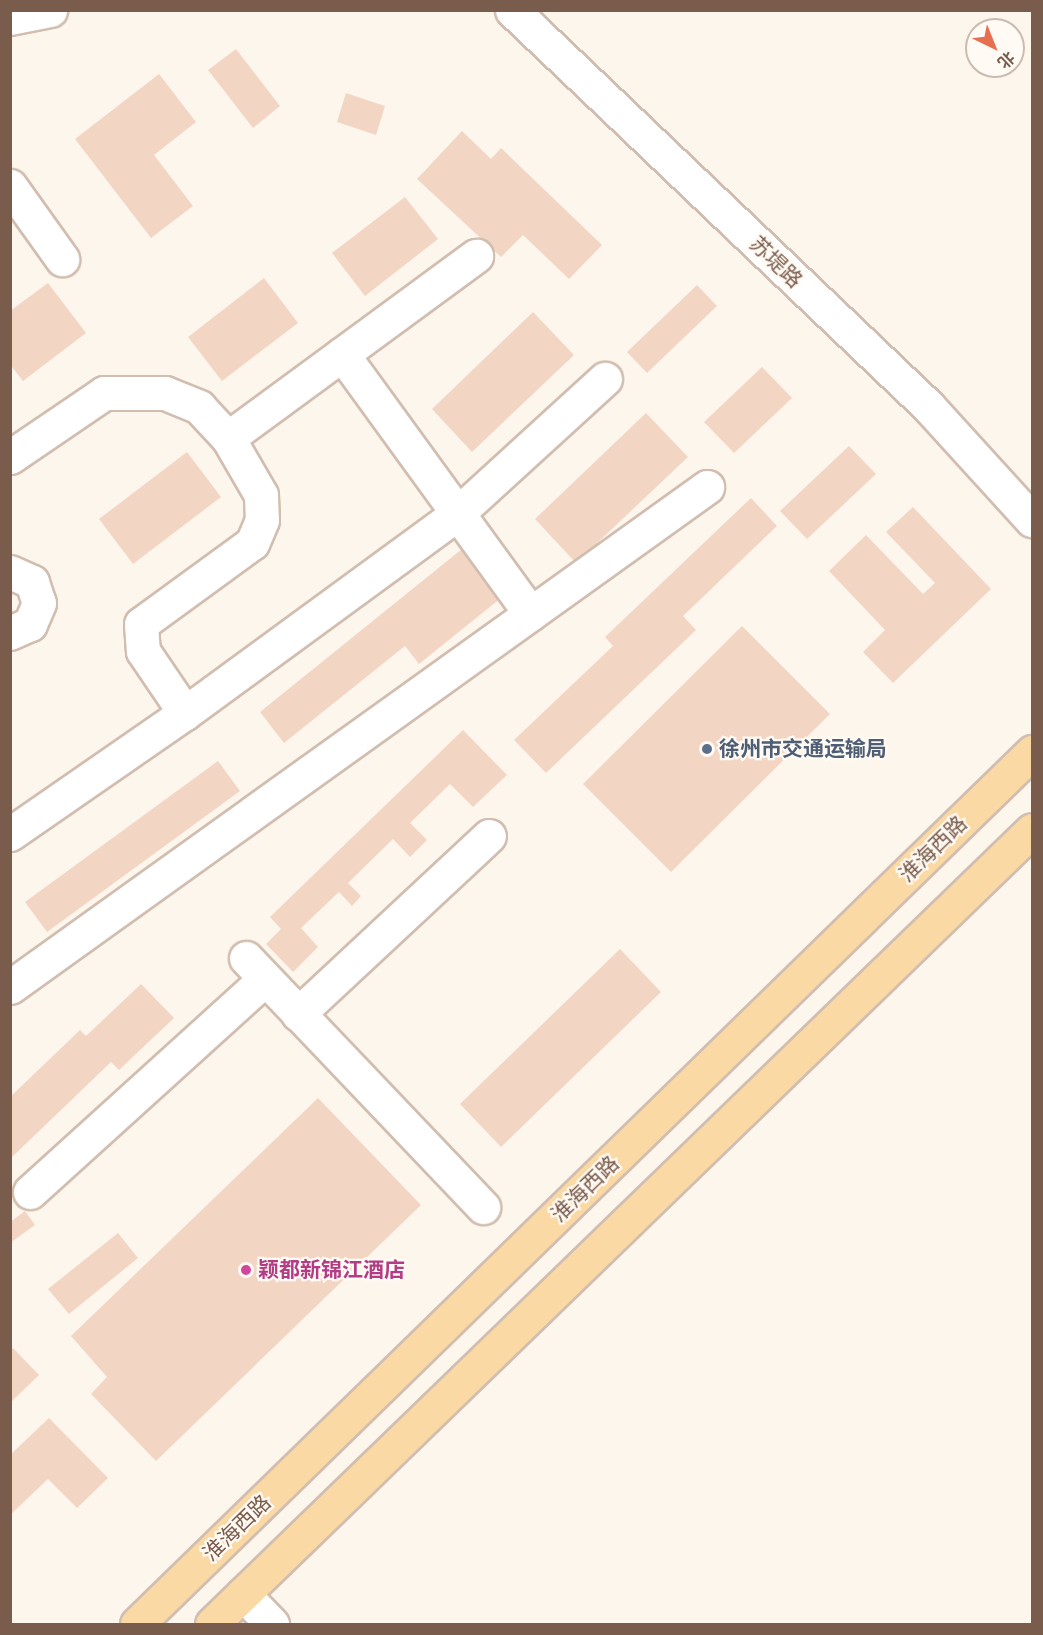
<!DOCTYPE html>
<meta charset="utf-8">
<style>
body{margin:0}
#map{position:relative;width:1043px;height:1635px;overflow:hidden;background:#fdf6ec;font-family:"Work Sans","Noto Sans SC",sans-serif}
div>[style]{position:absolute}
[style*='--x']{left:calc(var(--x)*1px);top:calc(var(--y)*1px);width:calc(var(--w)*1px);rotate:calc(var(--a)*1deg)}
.building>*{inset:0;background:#f3d5c3}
.roads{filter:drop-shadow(2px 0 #d1beb0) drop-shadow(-2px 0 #d1beb0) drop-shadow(0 2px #d1beb0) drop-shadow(0 -2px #d1beb0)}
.minor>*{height:33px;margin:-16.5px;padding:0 16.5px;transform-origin:16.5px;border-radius:16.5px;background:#fff}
.major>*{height:33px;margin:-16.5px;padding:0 16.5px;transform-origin:16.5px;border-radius:16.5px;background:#fbd9a5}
.dots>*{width:16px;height:16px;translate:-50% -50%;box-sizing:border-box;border:3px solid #fffaf3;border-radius:50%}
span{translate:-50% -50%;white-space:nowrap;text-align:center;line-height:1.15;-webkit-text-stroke:4.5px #fffaf3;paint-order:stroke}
.street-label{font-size:21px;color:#7a5c4d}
.service-label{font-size:21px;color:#4e5e75;font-weight:700}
.left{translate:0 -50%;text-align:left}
.hotel-label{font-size:21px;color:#b23c85;font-weight:700}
.frame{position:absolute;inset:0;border:12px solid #7a5c4d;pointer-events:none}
.north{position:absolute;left:965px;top:18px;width:60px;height:60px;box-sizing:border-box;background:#fffaf3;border:2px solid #cabbb1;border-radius:50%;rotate:137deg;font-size:16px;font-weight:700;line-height:24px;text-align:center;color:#7a5c4d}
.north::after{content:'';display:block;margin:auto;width:21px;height:27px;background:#e76f51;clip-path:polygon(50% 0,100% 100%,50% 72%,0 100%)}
</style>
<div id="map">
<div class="building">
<div style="clip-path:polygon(236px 49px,280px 106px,253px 128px,208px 70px)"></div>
<div style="clip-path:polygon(159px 74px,196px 122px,154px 155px,193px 206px,151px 238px,75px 139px)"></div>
<div style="clip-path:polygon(346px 93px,385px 106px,376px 135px,337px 122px)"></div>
<div style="clip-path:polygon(462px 131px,491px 159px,501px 148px,602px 245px,569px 279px,523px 235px,501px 257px,417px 179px)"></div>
<div style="clip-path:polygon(405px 197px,438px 239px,365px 296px,332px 253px)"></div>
<div style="clip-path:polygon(264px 278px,298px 323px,222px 381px,188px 337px)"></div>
<div style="clip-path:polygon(48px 283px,86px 333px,23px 381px,12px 367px,10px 369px,10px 311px)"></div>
<div style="clip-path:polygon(697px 285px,717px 306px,647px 373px,627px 352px)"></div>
<div style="clip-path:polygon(533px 312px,574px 355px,472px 452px,432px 409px)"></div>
<div style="clip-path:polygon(762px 367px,792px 398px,734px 453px,704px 422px)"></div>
<div style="clip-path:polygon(646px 413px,688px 457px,576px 563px,535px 519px)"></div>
<div style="clip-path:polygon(849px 446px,876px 474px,807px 539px,780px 511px)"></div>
<div style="clip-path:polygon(187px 452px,221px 497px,133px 564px,99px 519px)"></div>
<div style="clip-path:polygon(751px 498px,777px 526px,683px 616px,696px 630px,546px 773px,514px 740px,613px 646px,605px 637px)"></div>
<div style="clip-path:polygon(913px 507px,991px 589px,893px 683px,863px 652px,885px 630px,829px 571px,866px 535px,923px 594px,935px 583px,886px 532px)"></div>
<div style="clip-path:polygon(462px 549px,501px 598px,419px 664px,405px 646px,284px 743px,260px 712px)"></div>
<div style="clip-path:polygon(742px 626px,830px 714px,671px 872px,583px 784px)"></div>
<div style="clip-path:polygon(463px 730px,507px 775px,473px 807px,450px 784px,410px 823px,427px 840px,410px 857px,393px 839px,348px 883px,361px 896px,352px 906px,339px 892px,301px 928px,318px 947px,293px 972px,266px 944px,281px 929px,270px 917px)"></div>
<div style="clip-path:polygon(218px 761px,240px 791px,47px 932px,25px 902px)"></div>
<div style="clip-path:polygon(620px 949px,661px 992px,501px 1147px,460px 1104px)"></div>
<div style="clip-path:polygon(141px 984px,174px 1018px,119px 1070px,111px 1062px,10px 1159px,10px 1097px,80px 1030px,86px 1036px)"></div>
<div style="clip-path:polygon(318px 1098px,421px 1205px,156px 1461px,91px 1394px,107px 1377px,71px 1336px)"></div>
<div style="clip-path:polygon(25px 1211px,35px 1225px,10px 1243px,10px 1222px)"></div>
<div style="clip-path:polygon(118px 1233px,138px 1258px,69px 1314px,48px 1289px)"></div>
<div style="clip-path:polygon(13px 1348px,39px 1375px,10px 1403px,10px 1351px)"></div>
<div style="clip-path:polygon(49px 1418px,108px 1478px,77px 1508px,48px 1479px,10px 1515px,10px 1455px)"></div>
</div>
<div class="roads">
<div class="minor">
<div style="--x:512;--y:10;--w:576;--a:43.59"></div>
<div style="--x:929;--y:407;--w:153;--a:47.7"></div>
<div style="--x:10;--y:18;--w:41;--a:-11.3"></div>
<div style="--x:10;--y:186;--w:90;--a:54.5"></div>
<div style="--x:342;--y:354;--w:321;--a:54"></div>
<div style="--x:228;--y:438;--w:308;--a:-36.3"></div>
<div style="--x:10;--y:457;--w:114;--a:-34.2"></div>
<div style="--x:104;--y:393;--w:61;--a:0"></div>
<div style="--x:165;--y:393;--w:37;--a:22"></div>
<div style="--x:199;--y:407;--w:42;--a:46.9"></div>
<div style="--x:228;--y:438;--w:66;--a:59.9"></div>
<div style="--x:261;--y:495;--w:25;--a:88"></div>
<div style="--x:262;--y:520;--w:25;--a:113"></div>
<div style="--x:252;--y:543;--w:137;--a:143.9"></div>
<div style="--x:141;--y:624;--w:27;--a:86"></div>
<div style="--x:143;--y:651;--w:75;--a:55.9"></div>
<div style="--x:10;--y:572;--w:24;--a:24"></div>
<div style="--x:32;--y:582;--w:22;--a:72"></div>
<div style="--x:39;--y:603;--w:23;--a:113"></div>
<div style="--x:30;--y:624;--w:22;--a:156"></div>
<div style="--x:10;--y:834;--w:213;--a:-34.7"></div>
<div style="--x:185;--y:713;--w:338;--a:-36.2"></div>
<div style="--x:458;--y:513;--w:199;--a:-42.4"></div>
<div style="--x:246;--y:958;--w:344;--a:46.4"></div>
<div style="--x:10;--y:987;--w:858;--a:-35.65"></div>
<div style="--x:298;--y:1014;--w:261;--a:-43"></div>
<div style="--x:30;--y:1192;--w:317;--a:-42.2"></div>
<div style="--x:243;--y:1594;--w:42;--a:46"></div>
</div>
<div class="major">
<div style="--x:137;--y:1624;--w:1250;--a:-44.25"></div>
<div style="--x:212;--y:1624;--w:1141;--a:-44.08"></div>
</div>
</div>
<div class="dots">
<div style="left:707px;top:749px;background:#5c6f8a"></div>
<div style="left:246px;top:1270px;background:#d1479c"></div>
</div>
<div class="street-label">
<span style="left:776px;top:262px;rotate:44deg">苏堤路</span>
<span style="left:933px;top:849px;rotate:-44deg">淮海西路</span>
<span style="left:585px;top:1189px;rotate:-44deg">淮海西路</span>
<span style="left:237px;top:1528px;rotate:-44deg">淮海西路</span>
</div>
<div class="service-label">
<span class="left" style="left:719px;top:749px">徐州市交通运输局</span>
</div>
<div class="hotel-label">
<span class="left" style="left:258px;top:1270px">颖都新锦江酒店</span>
</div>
<div class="frame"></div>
<div class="north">北</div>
</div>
